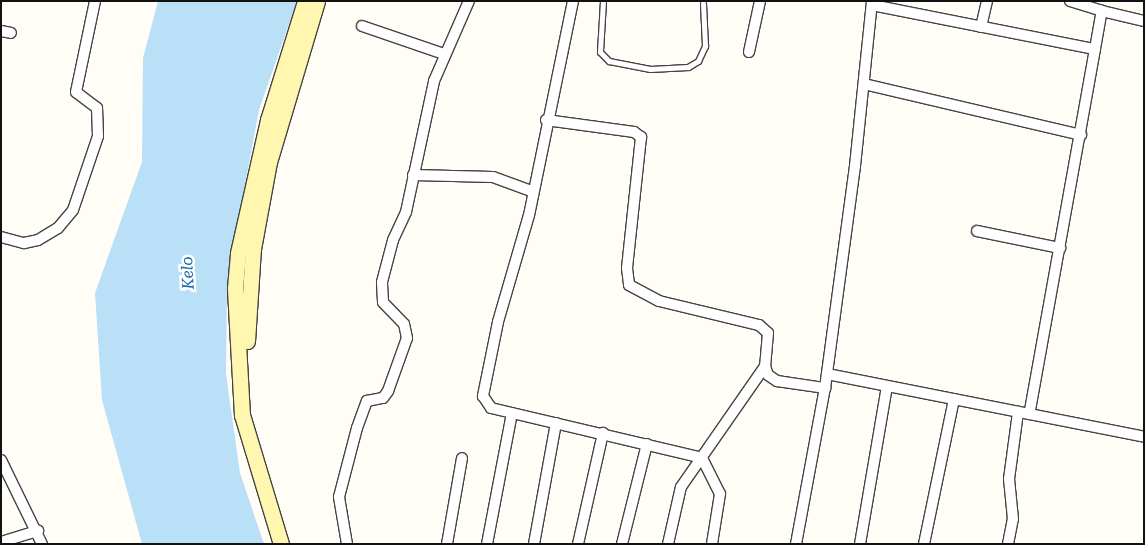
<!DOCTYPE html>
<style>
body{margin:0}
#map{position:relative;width:1145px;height:545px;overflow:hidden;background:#fffdf5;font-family:"Roboto Serif",serif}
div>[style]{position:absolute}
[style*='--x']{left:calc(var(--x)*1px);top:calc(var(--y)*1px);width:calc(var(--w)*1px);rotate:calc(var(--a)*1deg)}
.water>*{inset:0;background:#b9e0f7}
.roads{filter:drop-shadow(1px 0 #444) drop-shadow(-1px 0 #444) drop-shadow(0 1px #444) drop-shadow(0 -1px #444)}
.lane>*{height:5px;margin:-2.5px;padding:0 2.5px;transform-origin:2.5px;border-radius:2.5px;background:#fff}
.street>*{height:10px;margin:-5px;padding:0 5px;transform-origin:5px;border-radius:5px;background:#fff}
.secondary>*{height:15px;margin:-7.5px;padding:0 7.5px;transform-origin:7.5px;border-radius:7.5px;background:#fff6b0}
span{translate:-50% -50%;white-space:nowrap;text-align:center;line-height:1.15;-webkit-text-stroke:5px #fff;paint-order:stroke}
.water-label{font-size:16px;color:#1768a6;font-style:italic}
.frame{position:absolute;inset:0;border:2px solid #111;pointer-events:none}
</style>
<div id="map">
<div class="water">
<div style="clip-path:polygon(158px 1px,297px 1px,259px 110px,227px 281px,226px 374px,240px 473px,264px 544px,142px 544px,102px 400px,95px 293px,142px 162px,143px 58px)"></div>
</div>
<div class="roads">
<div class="lane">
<div style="--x:603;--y:1;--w:51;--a:93.4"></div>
<div style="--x:600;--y:52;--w:13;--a:45"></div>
<div style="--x:609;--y:61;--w:42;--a:11"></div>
<div style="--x:650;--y:69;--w:38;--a:-3"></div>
<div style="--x:688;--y:67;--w:12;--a:-31"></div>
<div style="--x:698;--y:61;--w:17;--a:-65"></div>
<div style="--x:705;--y:46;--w:43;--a:-92.7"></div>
</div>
<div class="street">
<div style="--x:573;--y:1;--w:218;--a:101.6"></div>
<div style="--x:529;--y:215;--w:111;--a:106.2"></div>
<div style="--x:498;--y:322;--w:76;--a:101.5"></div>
<div style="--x:483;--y:396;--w:14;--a:56"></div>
<div style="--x:491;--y:408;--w:217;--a:13.3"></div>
<div style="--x:702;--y:458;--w:40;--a:63.4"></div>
<div style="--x:720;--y:494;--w:51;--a:99.1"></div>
<div style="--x:1070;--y:1;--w:34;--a:17"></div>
<div style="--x:872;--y:5;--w:227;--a:11.2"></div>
<div style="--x:1095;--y:49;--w:371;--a:100.2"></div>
<div style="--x:362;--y:26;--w:87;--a:18.9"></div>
<div style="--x:981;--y:27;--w:27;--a:-77"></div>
<div style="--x:1;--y:31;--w:10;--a:11"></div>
<div style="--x:1095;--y:49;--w:39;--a:-80"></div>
<div style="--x:1102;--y:11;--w:43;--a:13.4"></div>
<div style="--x:749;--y:52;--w:52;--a:-77.8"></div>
<div style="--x:864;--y:84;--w:223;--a:13.2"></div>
<div style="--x:546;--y:120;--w:89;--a:7.8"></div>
<div style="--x:634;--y:132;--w:9;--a:36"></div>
<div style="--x:641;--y:137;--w:132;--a:96.1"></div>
<div style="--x:627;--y:268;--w:17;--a:83"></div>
<div style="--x:629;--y:285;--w:34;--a:28"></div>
<div style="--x:659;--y:301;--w:103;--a:13.5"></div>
<div style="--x:759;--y:325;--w:12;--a:42"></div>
<div style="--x:768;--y:333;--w:33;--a:95"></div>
<div style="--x:765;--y:366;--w:9;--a:72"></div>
<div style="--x:768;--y:375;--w:11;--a:34"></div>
<div style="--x:777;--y:381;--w:49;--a:8.3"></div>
<div style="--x:413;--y:175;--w:80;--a:1.4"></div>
<div style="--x:493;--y:177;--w:40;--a:20.2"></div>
<div style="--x:977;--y:231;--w:85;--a:11.6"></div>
<div style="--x:1;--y:237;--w:24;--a:15"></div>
<div style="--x:24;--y:243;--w:14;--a:-12"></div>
<div style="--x:38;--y:240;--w:23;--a:-31"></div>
<div style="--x:58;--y:228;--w:23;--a:-50"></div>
<div style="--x:73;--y:210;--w:78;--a:-71.3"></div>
<div style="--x:98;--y:136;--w:28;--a:-92"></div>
<div style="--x:97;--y:108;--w:26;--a:-143"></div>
<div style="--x:76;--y:92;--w:93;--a:-78.2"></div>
<div style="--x:827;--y:374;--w:323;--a:11.2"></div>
<div style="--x:1;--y:460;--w:93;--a:64"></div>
<div style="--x:1;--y:542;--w:39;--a:-17"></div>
<div style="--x:347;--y:544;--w:48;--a:-99.7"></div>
<div style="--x:339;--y:497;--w:71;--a:-75.4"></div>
<div style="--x:357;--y:428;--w:29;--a:-70"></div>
<div style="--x:367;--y:401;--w:16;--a:-11"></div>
<div style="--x:383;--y:398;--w:9;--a:-54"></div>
<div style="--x:388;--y:391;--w:56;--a:-70.3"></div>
<div style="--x:407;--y:338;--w:14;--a:-102"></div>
<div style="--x:404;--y:324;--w:30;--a:-134"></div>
<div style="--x:383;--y:302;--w:20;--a:-93"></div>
<div style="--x:382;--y:282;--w:43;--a:-75.3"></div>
<div style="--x:393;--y:240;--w:31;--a:-65"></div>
<div style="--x:406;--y:212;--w:134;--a:-77.9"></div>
<div style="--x:434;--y:81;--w:87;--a:-66.4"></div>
<div style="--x:447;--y:544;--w:87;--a:-80.1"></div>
<div style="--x:487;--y:544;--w:133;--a:-79.2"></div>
<div style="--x:534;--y:544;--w:123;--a:-79.7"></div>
<div style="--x:578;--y:544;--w:114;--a:-77.3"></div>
<div style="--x:622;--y:544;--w:103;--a:-76"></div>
<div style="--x:668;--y:544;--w:58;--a:-77.2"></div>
<div style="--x:681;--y:487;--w:147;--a:-55.2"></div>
<div style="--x:796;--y:544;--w:159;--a:-79.5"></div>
<div style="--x:825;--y:388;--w:224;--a:-82.3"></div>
<div style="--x:855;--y:166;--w:166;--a:-84.1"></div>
<div style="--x:860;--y:544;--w:160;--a:-80.3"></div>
<div style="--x:924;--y:544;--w:148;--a:-78.3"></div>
<div style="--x:1008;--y:544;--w:25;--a:-79"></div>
<div style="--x:1013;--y:519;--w:40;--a:-95.7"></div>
<div style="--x:1009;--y:479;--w:68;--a:-82.3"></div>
</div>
<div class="secondary">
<div style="--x:247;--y:341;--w:92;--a:-86.3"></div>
<div style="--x:253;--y:249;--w:88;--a:-79.6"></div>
<div style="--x:269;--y:162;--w:168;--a:-73.4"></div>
<div style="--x:281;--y:544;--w:135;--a:-106.8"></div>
<div style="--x:242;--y:415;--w:127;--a:-93.2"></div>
<div style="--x:235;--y:288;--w:35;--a:-85"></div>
<div style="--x:238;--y:253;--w:136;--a:-77.3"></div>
<div style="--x:268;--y:120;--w:125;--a:-72.7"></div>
</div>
</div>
<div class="water-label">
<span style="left:188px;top:273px;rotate:-93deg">Kelo</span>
</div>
<div class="frame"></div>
</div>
